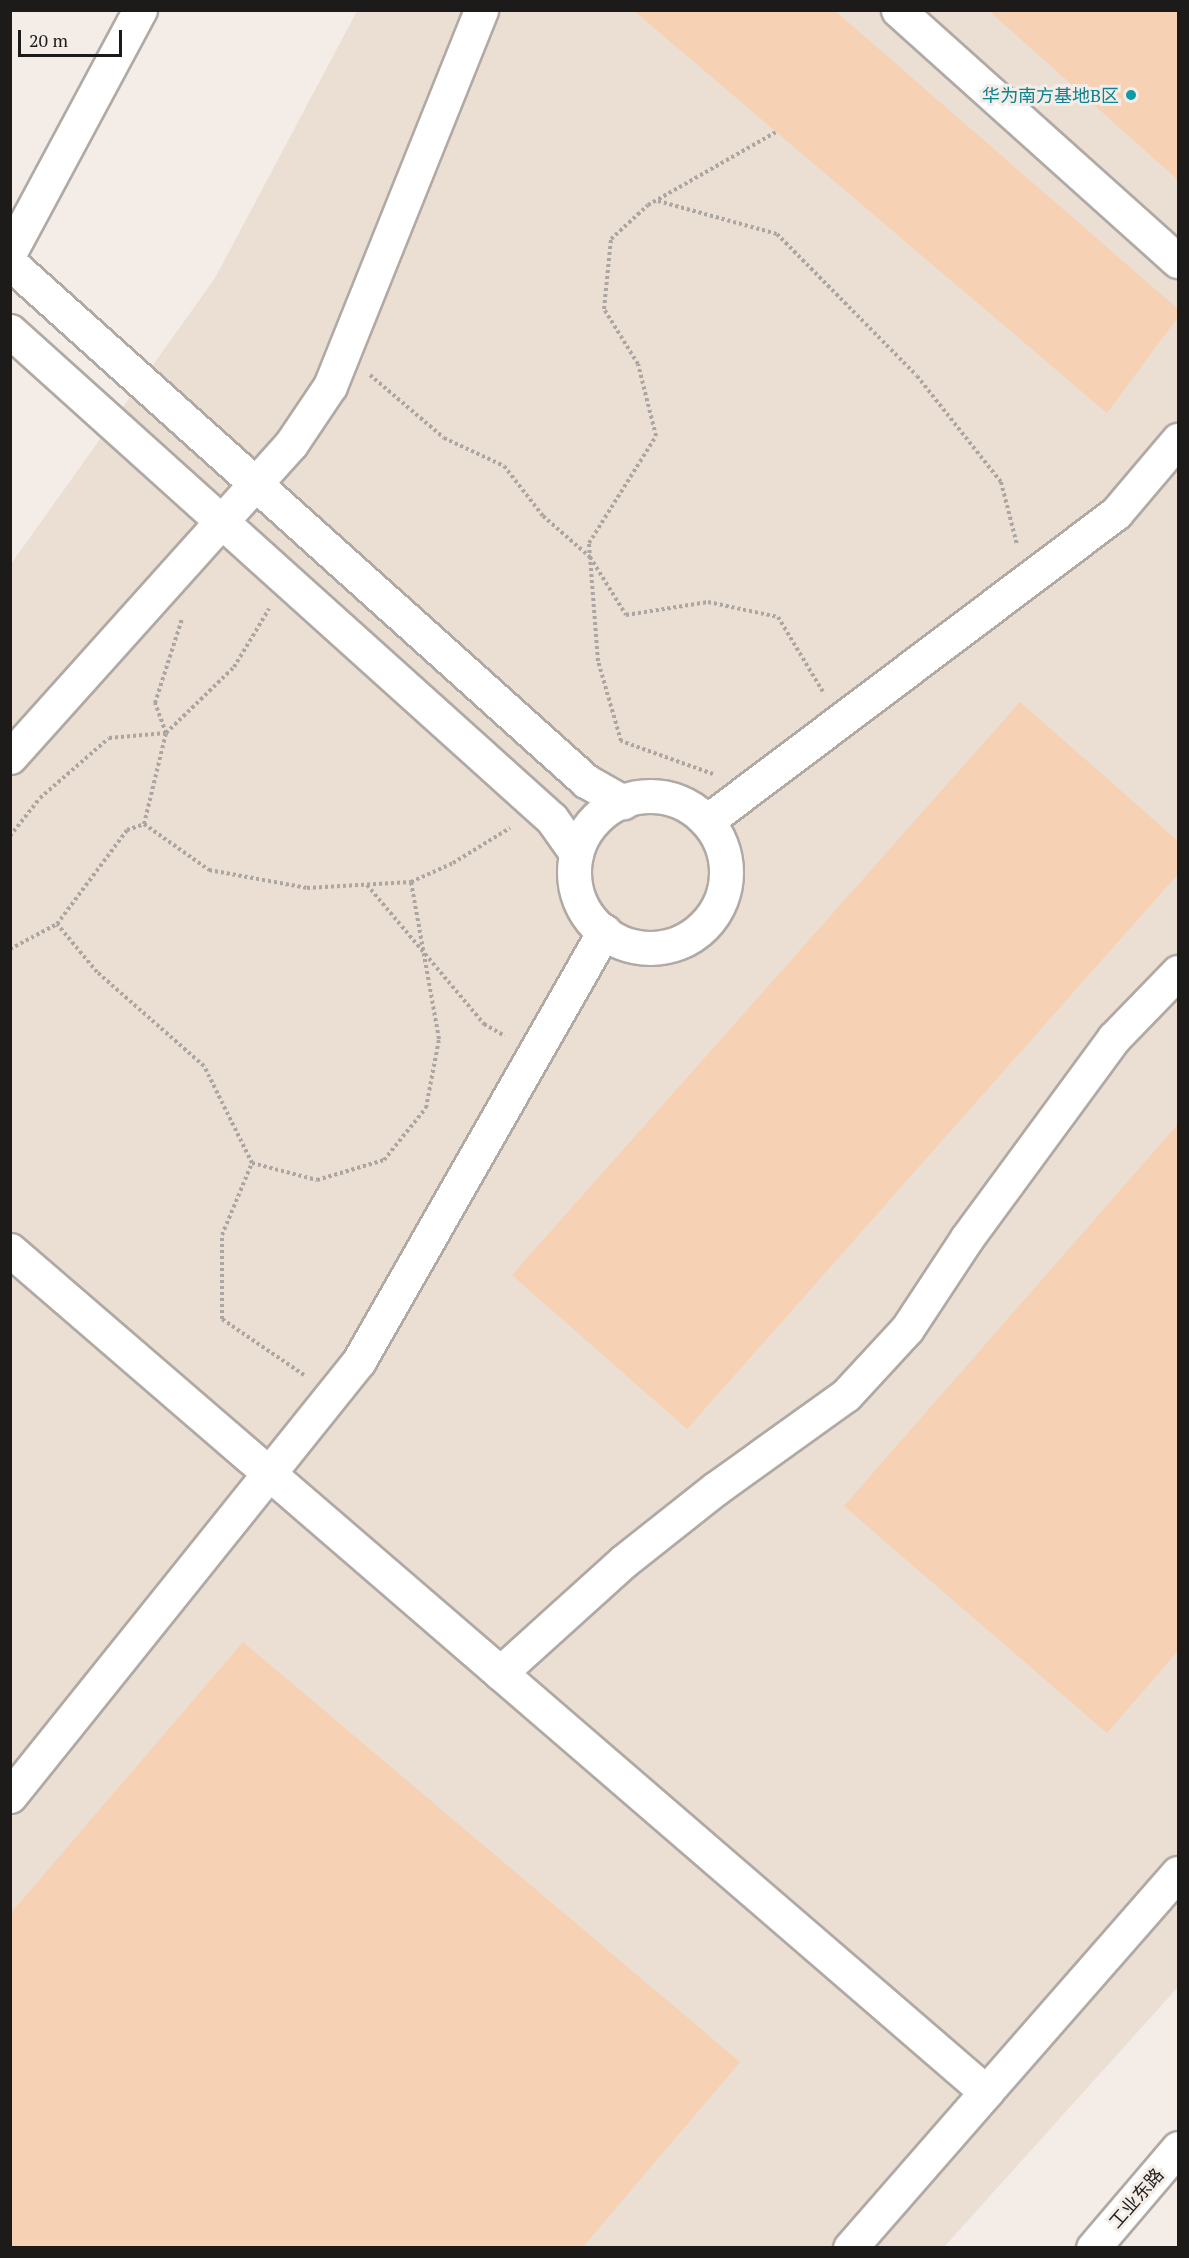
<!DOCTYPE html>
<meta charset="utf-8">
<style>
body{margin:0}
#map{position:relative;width:1189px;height:2258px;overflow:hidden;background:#f4ede7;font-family:"PT Serif","Noto Sans SC",serif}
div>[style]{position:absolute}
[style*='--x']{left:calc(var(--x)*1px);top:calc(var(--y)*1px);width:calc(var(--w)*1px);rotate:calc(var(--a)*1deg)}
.built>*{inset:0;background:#ebded3}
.building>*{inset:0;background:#f6d1b4}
.path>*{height:4px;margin-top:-2px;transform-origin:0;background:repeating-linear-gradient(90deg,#aba6a1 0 3px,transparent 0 6px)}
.roads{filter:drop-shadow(2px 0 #b0a9a4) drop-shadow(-2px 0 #b0a9a4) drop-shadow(0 2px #b0a9a4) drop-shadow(0 -2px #b0a9a4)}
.minor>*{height:33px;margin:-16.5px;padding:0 16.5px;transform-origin:16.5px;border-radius:16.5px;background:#fff}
.minor>.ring{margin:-16.5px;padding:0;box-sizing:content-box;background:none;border:33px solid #fff;border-radius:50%}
.major>*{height:33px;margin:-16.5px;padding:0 16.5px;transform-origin:16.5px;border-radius:16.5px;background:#fff}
.dots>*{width:16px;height:16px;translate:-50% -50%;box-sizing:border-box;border:3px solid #f4ede7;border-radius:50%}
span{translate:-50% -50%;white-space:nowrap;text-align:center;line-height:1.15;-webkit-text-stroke:6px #f4ede7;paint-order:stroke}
.culture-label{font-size:18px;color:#0d838f}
.right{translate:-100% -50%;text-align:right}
.street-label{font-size:18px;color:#1d1b19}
.frame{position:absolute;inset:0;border:12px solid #1d1b19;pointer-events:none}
.scale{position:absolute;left:18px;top:30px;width:104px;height:27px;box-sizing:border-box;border:3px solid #1d1b19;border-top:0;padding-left:8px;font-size:18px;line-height:21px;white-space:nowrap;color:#1d1b19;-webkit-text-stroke:4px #f4ede7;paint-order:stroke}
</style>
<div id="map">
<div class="built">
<div style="clip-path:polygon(357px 11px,1178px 11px,1178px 1987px,944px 2247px,11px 2248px,11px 564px,215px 278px)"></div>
</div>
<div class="building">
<div style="clip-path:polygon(633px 10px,834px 10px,1178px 309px,1178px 317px,1107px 413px)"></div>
<div style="clip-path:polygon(988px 10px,1178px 10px,1178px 180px)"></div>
<div style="clip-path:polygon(1020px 702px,1178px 841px,1178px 874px,687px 1429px,512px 1275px)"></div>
<div style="clip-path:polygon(1178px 1124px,1178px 1651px,1107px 1733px,844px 1506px)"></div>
<div style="clip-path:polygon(243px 1642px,740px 2062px,582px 2248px,10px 2248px,10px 1914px)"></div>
</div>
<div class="path">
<div style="--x:658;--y:201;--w:123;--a:15.5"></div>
<div style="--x:777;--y:234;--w:199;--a:45.4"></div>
<div style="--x:917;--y:376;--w:135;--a:51.6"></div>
<div style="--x:1001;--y:482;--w:65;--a:75.7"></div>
<div style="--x:370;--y:375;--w:97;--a:40.4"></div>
<div style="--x:444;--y:438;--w:66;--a:25"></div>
<div style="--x:504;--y:466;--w:63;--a:52"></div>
<div style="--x:543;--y:516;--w:62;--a:41.1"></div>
<div style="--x:590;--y:557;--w:68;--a:58.2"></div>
<div style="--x:626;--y:615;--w:83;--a:-9"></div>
<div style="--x:708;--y:602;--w:72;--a:12.1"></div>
<div style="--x:778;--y:617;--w:87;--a:59"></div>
<div style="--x:713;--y:774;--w:98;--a:-160.3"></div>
<div style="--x:621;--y:741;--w:83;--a:-106"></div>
<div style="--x:598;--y:661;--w:118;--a:-94.4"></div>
<div style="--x:589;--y:543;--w:126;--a:-57.9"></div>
<div style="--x:656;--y:436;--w:74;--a:-104"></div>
<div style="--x:638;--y:364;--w:65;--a:-121.7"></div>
<div style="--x:604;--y:309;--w:70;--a:-84.3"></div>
<div style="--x:611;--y:239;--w:50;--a:-42.6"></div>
<div style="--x:648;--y:205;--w:147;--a:-29.7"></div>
<div style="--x:144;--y:824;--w:94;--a:-76.4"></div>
<div style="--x:166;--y:733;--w:32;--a:-110"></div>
<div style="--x:155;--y:703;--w:88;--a:-72.2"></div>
<div style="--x:10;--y:836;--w:48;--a:-51.7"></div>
<div style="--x:40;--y:798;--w:91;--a:-41"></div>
<div style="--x:109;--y:738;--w:57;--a:-5"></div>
<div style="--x:166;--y:733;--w:95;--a:-44.1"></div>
<div style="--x:234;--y:667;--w:68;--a:-58.9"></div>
<div style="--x:367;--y:885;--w:182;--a:49.9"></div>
<div style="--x:484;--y:1024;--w:24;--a:30"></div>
<div style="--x:10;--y:949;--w:53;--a:-28"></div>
<div style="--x:252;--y:1163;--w:67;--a:14.7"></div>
<div style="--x:317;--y:1180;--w:70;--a:-16.6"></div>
<div style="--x:384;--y:1160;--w:67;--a:-51.1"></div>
<div style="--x:426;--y:1108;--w:70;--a:-79.3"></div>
<div style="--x:439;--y:1039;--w:159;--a:-100.1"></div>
<div style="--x:304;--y:1375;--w:99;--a:-145.7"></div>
<div style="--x:222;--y:1319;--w:84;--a:-90"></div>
<div style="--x:222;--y:1235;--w:78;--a:-67.4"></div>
<div style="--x:252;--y:1163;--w:108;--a:-116.3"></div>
<div style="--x:204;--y:1066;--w:142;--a:-138.7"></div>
<div style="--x:97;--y:972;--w:62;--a:-129.8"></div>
<div style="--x:57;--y:924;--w:117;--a:-53.3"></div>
<div style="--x:127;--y:830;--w:18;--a:-19"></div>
<div style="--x:144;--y:824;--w:80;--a:35.3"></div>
<div style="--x:209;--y:870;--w:100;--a:10.4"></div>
<div style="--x:307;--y:888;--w:104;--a:-3.3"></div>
<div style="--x:411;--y:882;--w:46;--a:-24.3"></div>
<div style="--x:453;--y:863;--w:67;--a:-31.6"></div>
</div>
<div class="roads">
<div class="minor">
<div style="--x:898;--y:10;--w:376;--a:41.9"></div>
<div style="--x:10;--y:252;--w:275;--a:-61.8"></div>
<div style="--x:10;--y:263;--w:775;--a:41.97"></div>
<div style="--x:586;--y:781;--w:43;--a:29.6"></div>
<div style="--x:10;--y:331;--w:729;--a:42"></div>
<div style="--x:552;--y:819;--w:42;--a:54.8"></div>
<div style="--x:10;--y:757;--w:421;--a:-48.1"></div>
<div style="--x:291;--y:444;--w:70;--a:-56.1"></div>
<div style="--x:330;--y:386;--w:405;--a:-68.1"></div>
<div class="ring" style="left:574px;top:796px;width:119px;height:119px"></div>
<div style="--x:707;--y:821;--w:512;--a:-36.98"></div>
<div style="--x:1116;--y:513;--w:96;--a:-49.7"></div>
<div style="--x:10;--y:1250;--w:1289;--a:40.78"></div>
<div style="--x:986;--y:2092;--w:291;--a:-48.8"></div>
<div style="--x:500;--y:1673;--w:167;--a:-42.1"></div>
<div style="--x:624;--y:1561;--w:116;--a:-38.4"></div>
<div style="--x:715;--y:1489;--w:161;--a:-35.7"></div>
<div style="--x:846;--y:1395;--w:90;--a:-47.3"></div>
<div style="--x:907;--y:1329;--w:109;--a:-56.6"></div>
<div style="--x:967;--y:1238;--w:248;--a:-53.7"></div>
<div style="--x:1114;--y:1038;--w:92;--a:-45.9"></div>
<div style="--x:10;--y:1796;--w:558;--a:-51.26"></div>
<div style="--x:359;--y:1361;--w:495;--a:-60.3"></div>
<div style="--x:850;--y:2248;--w:207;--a:-48.9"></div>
</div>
<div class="major">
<div style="--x:1093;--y:2248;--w:131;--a:-49.6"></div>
</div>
</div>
<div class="dots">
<div style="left:1131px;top:95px;background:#0f9aa8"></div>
</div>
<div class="culture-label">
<span class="right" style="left:1119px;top:95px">华为南方基地B区</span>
</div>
<div class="street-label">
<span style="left:1136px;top:2198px;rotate:-49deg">工业东路</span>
</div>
<div class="frame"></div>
<div class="scale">20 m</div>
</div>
